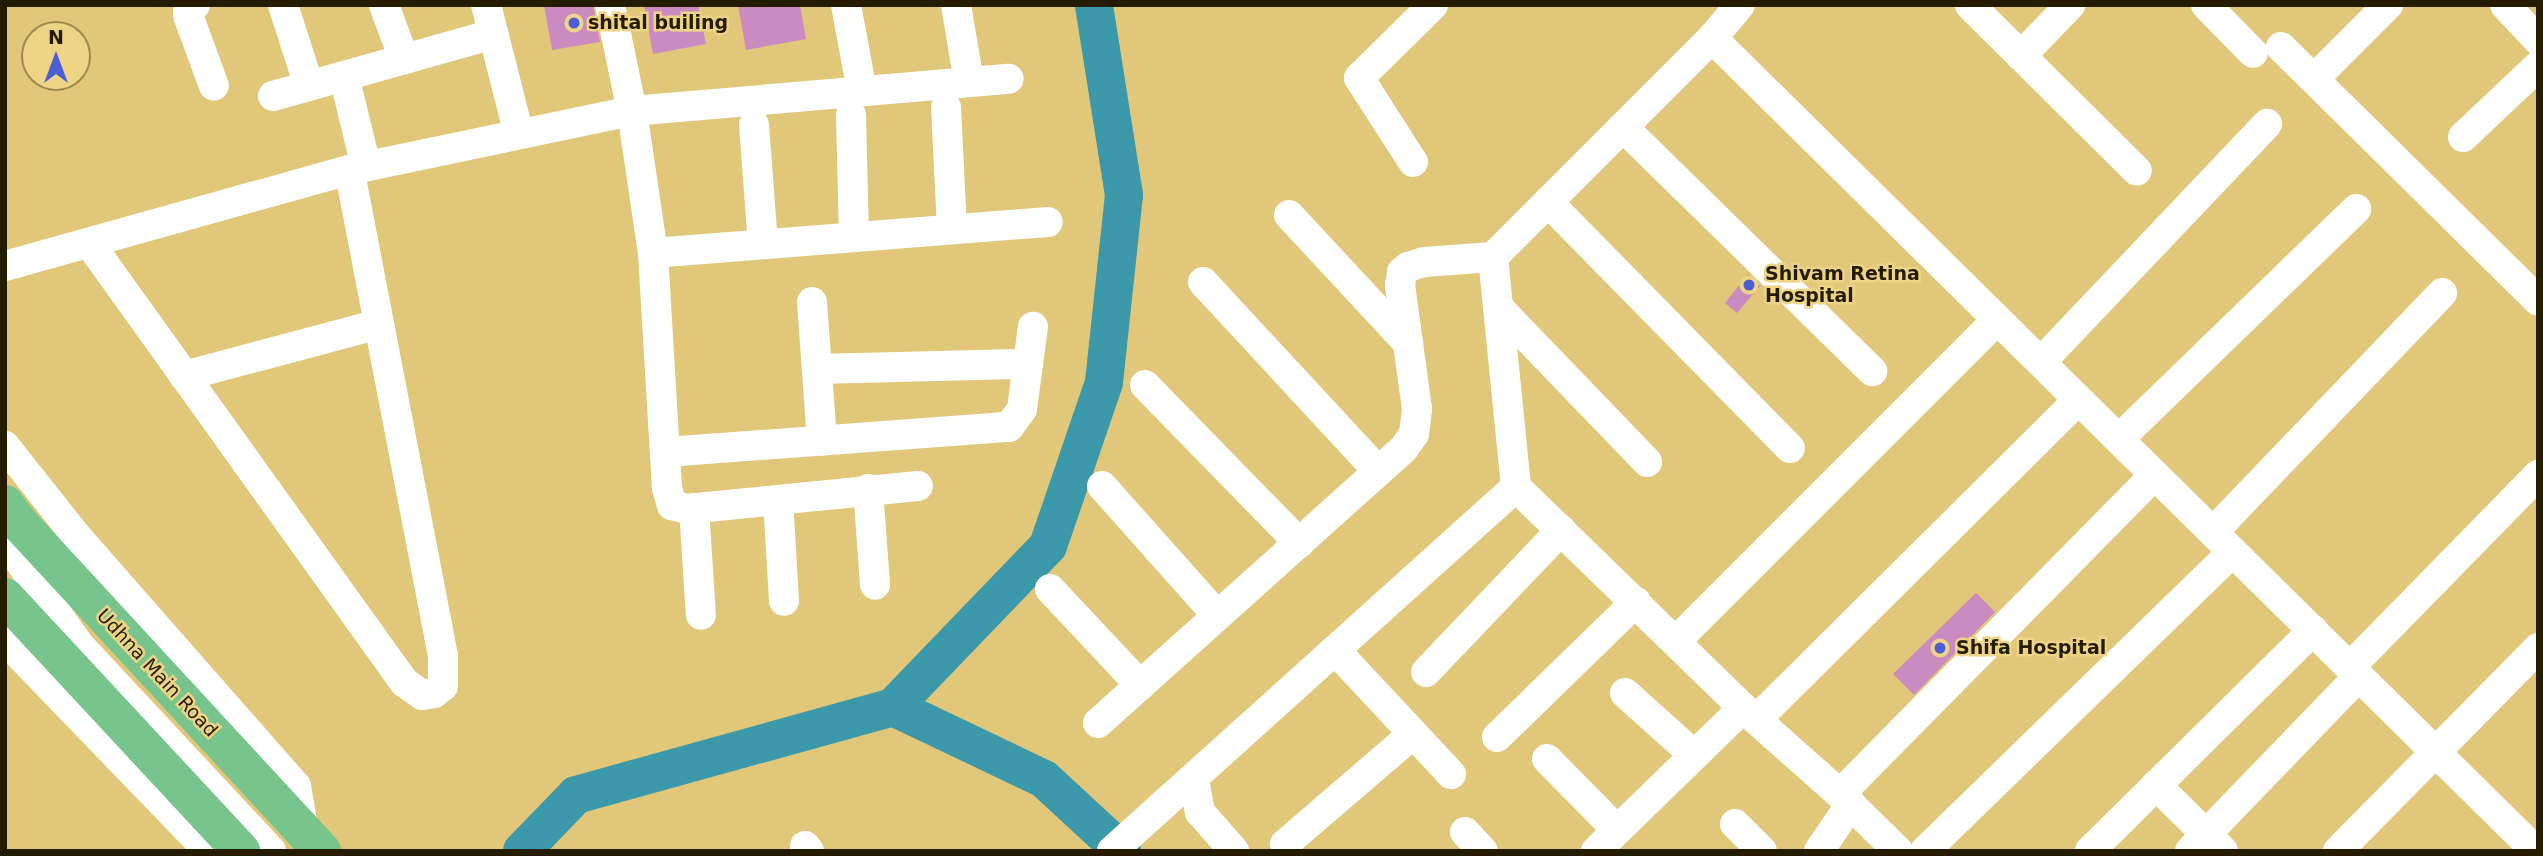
<!DOCTYPE html>
<style>
body{margin:0}
#map{position:relative;width:2543px;height:856px;overflow:hidden;background:#e0c779;font-family:"DejaVu Sans",sans-serif}
div>[style]{position:absolute}
[style*='--x']{left:calc(var(--x)*1px);top:calc(var(--y)*1px);width:calc(var(--w)*1px);rotate:calc(var(--a)*1deg)}
.river>*{height:38px;margin:-19px;padding:0 19px;transform-origin:19px;border-radius:19px;background:#3c99aa}
.building>*{inset:0;background:#ca8cc0}
.minor>*{height:30px;margin:-15px;padding:0 15px;transform-origin:15px;border-radius:15px;background:#fff}
.highway>*{height:38px;margin:-19px;padding:0 19px;transform-origin:19px;border-radius:19px;background:#77c58d}
.dots>*{width:19px;height:19px;translate:-50% -50%;box-sizing:border-box;border:4px solid #edd486;border-radius:50%}
span{translate:-50% -50%;white-space:nowrap;text-align:center;line-height:1.15;-webkit-text-stroke:5px #edd486;paint-order:stroke}
.poi-label{font-size:19px;color:#251c00;font-weight:700}
.left{translate:0 -50%;text-align:left}
.street-label{font-size:19px;color:#251c00}
.frame{position:absolute;inset:0;border:7px solid #251c00;pointer-events:none}
.north{position:absolute;left:21px;top:21px;width:70px;height:70px;box-sizing:border-box;background:#edd486;border:2px solid #9d8a50;border-radius:50%;rotate:0deg;font-size:19px;font-weight:700;line-height:28px;text-align:center;color:#251c00}
.north::after{content:'';display:block;margin:auto;width:24px;height:32px;background:#4c5ed3;clip-path:polygon(50% 0,100% 100%,50% 72%,0 100%)}
</style>
<div id="map">
<div class="river">
<div style="--x:893;--y:707;--w:223;--a:-46.1"></div>
<div style="--x:1048;--y:546;--w:173;--a:-71.1"></div>
<div style="--x:1104;--y:382;--w:188;--a:-83.9"></div>
<div style="--x:1124;--y:195;--w:192;--a:-99"></div>
<div style="--x:522;--y:851;--w:78;--a:-46"></div>
<div style="--x:576;--y:795;--w:329;--a:-15.5"></div>
<div style="--x:893;--y:707;--w:167;--a:25.5"></div>
<div style="--x:1044;--y:779;--w:106;--a:42.7"></div>
</div>
<div class="building">
<div style="clip-path:polygon(544px 5px,593px 5px,600px 42px,552px 50px)"></div>
<div style="clip-path:polygon(644px 5px,698px 5px,706px 44px,653px 54px)"></div>
<div style="clip-path:polygon(738px 5px,800px 5px,806px 39px,746px 50px)"></div>
<div style="clip-path:polygon(1748px 274px,1760px 286px,1737px 313px,1725px 303px)"></div>
<div style="clip-path:polygon(1976px 593px,1995px 612px,1914px 695px,1893px 674px)"></div>
</div>
<div class="minor">
<div style="--x:195;--y:5;--w:10;--a:135"></div>
<div style="--x:188;--y:12;--w:6;--a:81"></div>
<div style="--x:189;--y:18;--w:72;--a:69.8"></div>
<div style="--x:283;--y:5;--w:85;--a:72.2"></div>
<div style="--x:384;--y:5;--w:58;--a:69.7"></div>
<div style="--x:486;--y:5;--w:133;--a:75.7"></div>
<div style="--x:610;--y:5;--w:108;--a:78.3"></div>
<div style="--x:632;--y:111;--w:144;--a:81.6"></div>
<div style="--x:653;--y:253;--w:235;--a:86.6"></div>
<div style="--x:667;--y:488;--w:18;--a:74"></div>
<div style="--x:672;--y:505;--w:16;--a:15"></div>
<div style="--x:687;--y:509;--w:232;--a:-5.7"></div>
<div style="--x:846;--y:5;--w:87;--a:79.5"></div>
<div style="--x:956;--y:5;--w:78;--a:80.4"></div>
<div style="--x:1970;--y:5;--w:235;--a:44.8"></div>
<div style="--x:2206;--y:5;--w:67;--a:45.6"></div>
<div style="--x:2505;--y:5;--w:48;--a:46.7"></div>
<div style="--x:1712;--y:38;--w:1158;--a:44.62"></div>
<div style="--x:2281;--y:47;--w:361;--a:44.6"></div>
<div style="--x:2021;--y:56;--w:71;--a:-46.1"></div>
<div style="--x:344;--y:76;--w:93;--a:76.3"></div>
<div style="--x:2314;--y:79;--w:105;--a:-45"></div>
<div style="--x:273;--y:96;--w:229;--a:-15.7"></div>
<div style="--x:946;--y:107;--w:122;--a:87.2"></div>
<div style="--x:851;--y:115;--w:122;--a:88.6"></div>
<div style="--x:754;--y:125;--w:119;--a:85.7"></div>
<div style="--x:1623;--y:127;--w:349;--a:44.4"></div>
<div style="--x:2463;--y:137;--w:103;--a:-43.4"></div>
<div style="--x:1413;--y:162;--w:100;--a:-122.7"></div>
<div style="--x:1359;--y:78;--w:104;--a:-44.6"></div>
<div style="--x:1548;--y:202;--w:345;--a:45.5"></div>
<div style="--x:1289;--y:215;--w:175;--a:47.1"></div>
<div style="--x:90;--y:244;--w:539;--a:54.36"></div>
<div style="--x:404;--y:682;--w:22;--a:36"></div>
<div style="--x:422;--y:695;--w:12;--a:-9"></div>
<div style="--x:434;--y:693;--w:11;--a:-38"></div>
<div style="--x:443;--y:686;--w:30;--a:-90"></div>
<div style="--x:443;--y:656;--w:495;--a:-100.9"></div>
<div style="--x:653;--y:253;--w:396;--a:-4.5"></div>
<div style="--x:5;--y:266;--w:357;--a:-15.6"></div>
<div style="--x:349;--y:170;--w:289;--a:-11.8"></div>
<div style="--x:632;--y:111;--w:378;--a:-4.9"></div>
<div style="--x:1203;--y:282;--w:258;--a:47.2"></div>
<div style="--x:812;--y:302;--w:139;--a:85.9"></div>
<div style="--x:1498;--y:307;--w:215;--a:46.1"></div>
<div style="--x:2042;--y:361;--w:327;--a:-46.5"></div>
<div style="--x:817;--y:369;--w:211;--a:-1.4"></div>
<div style="--x:184;--y:376;--w:202;--a:-14.9"></div>
<div style="--x:1145;--y:385;--w:221;--a:45.7"></div>
<div style="--x:2120;--y:438;--w:329;--a:-44.1"></div>
<div style="--x:5;--y:446;--w:117;--a:51.6"></div>
<div style="--x:78;--y:538;--w:330;--a:48.7"></div>
<div style="--x:296;--y:786;--w:48;--a:80.3"></div>
<div style="--x:666;--y:452;--w:344;--a:-4.2"></div>
<div style="--x:1009;--y:427;--w:22;--a:-54"></div>
<div style="--x:1022;--y:409;--w:83;--a:-82.4"></div>
<div style="--x:1102;--y:486;--w:173;--a:48.3"></div>
<div style="--x:1516;--y:487;--w:317;--a:44.2"></div>
<div style="--x:1743;--y:708;--w:130;--a:41.6"></div>
<div style="--x:1840;--y:794;--w:81;--a:44.5"></div>
<div style="--x:868;--y:489;--w:96;--a:85.8"></div>
<div style="--x:778;--y:500;--w:101;--a:86.6"></div>
<div style="--x:694;--y:508;--w:107;--a:86.3"></div>
<div style="--x:2213;--y:532;--w:331;--a:-46.2"></div>
<div style="--x:5;--y:541;--w:129;--a:54.5"></div>
<div style="--x:80;--y:646;--w:280;--a:47"></div>
<div style="--x:1050;--y:589;--w:132;--a:46.8"></div>
<div style="--x:5;--y:640;--w:293;--a:46"></div>
<div style="--x:1677;--y:640;--w:453;--a:-45"></div>
<div style="--x:1335;--y:650;--w:170;--a:46.9"></div>
<div style="--x:2350;--y:667;--w:269;--a:-45.6"></div>
<div style="--x:1426;--y:672;--w:196;--a:-46.4"></div>
<div style="--x:1625;--y:693;--w:93;--a:41.9"></div>
<div style="--x:1758;--y:718;--w:451;--a:-44.8"></div>
<div style="--x:1098;--y:723;--w:411;--a:-41.9"></div>
<div style="--x:1404;--y:448;--w:17;--a:-54"></div>
<div style="--x:1414;--y:434;--w:25;--a:-83"></div>
<div style="--x:1417;--y:409;--w:125;--a:-97.8"></div>
<div style="--x:1400;--y:285;--w:13;--a:-81"></div>
<div style="--x:1402;--y:272;--w:8;--a:-40"></div>
<div style="--x:1408;--y:267;--w:17;--a:-17"></div>
<div style="--x:1424;--y:262;--w:69;--a:-4.1"></div>
<div style="--x:1497;--y:737;--w:194;--a:-44.2"></div>
<div style="--x:1547;--y:759;--w:100;--a:45.4"></div>
<div style="--x:1194;--y:779;--w:34;--a:80"></div>
<div style="--x:1200;--y:812;--w:52;--a:48.9"></div>
<div style="--x:2156;--y:785;--w:94;--a:44.6"></div>
<div style="--x:1840;--y:794;--w:448;--a:-45.4"></div>
<div style="--x:1735;--y:824;--w:38;--a:45"></div>
<div style="--x:1465;--y:832;--w:26;--a:47"></div>
<div style="--x:1285;--y:844;--w:169;--a:-40.7"></div>
<div style="--x:805;--y:846;--w:6;--a:51"></div>
<div style="--x:1112;--y:851;--w:544;--a:-42.02"></div>
<div style="--x:1516;--y:487;--w:231;--a:-95.7"></div>
<div style="--x:1493;--y:257;--w:310;--a:-45"></div>
<div style="--x:1712;--y:38;--w:43;--a:-49.7"></div>
<div style="--x:1596;--y:851;--w:205;--a:-44.2"></div>
<div style="--x:1819;--y:851;--w:57;--a:-55.8"></div>
<div style="--x:1925;--y:851;--w:429;--a:-44.2"></div>
<div style="--x:2090;--y:851;--w:314;--a:-44.7"></div>
<div style="--x:2190;--y:851;--w:243;--a:-46"></div>
<div style="--x:2338;--y:851;--w:285;--a:-45.4"></div>
</div>
<div class="highway">
<div style="--x:5;--y:504;--w:26;--a:53"></div>
<div style="--x:21;--y:525;--w:444;--a:47.3"></div>
<div style="--x:5;--y:597;--w:347;--a:47.1"></div>
</div>
<div class="dots">
<div style="left:574px;top:23px;background:#4c5ed3"></div>
<div style="left:1749px;top:285px;background:#4c5ed3"></div>
<div style="left:1940px;top:648px;background:#4c5ed3"></div>
</div>
<div class="poi-label">
<span class="left" style="left:588px;top:23px">shital builing</span>
<span class="left" style="left:1765px;top:285px">Shivam Retina<br>Hospital</span>
<span class="left" style="left:1956px;top:648px">Shifa Hospital</span>
</div>
<div class="street-label">
<span style="left:157px;top:673px;rotate:47deg">Udhna Main Road</span>
</div>
<div class="frame"></div>
<div class="north">N</div>
</div>
